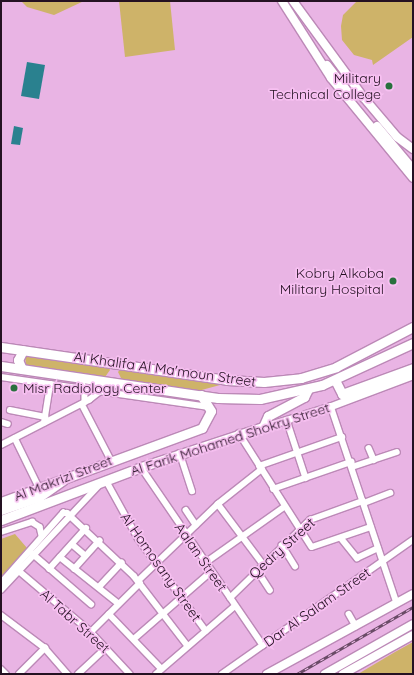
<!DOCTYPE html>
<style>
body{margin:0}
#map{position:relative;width:414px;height:675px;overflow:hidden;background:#e9b4e4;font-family:Quicksand,sans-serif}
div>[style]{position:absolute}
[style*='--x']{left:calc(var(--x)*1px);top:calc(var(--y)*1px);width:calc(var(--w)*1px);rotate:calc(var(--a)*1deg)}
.green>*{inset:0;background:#ceb369}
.water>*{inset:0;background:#2a818f}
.roads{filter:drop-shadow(1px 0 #bc89b7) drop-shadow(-1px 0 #bc89b7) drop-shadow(0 1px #bc89b7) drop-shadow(0 -1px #bc89b7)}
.minor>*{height:5.5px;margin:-2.75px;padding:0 2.75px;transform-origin:2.75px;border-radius:2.75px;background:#fff}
.tertiary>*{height:7px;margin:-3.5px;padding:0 3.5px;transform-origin:3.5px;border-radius:3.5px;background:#fff}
.secondary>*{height:8px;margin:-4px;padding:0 4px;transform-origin:4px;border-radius:4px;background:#fff}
.primary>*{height:9px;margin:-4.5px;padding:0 4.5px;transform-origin:4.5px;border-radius:4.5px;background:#fff}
.rail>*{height:3px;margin-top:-1.5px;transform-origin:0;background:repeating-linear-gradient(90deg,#f7c0f1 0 4.5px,#6a4b67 0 9px);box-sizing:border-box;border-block:1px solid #6a4b67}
.dots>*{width:11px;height:11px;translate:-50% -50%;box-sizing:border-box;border:2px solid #f7c0f1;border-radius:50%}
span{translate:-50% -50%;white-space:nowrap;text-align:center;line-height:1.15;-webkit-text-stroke:3.5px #f7c0f1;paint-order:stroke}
.poi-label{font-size:14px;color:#241122}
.right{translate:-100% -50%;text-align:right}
.left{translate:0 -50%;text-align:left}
.street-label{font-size:14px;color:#241122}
.frame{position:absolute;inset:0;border:2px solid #241122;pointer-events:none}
</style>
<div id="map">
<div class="green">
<div style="clip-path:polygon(21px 1px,84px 1px,54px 15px,27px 7px)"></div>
<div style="clip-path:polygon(119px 1px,170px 1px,175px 50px,125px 57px)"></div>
<div style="clip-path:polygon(357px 1px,413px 1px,413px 37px,373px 65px,372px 60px,354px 55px,342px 40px,341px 26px,343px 15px)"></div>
<div style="clip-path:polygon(25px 355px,108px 366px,110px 370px,105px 377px,26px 366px)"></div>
<div style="clip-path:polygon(122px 367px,210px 380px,220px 385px,198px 391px,122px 380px,118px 372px)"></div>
<div style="clip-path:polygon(15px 534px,27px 548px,1px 581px,1px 539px)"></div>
<div style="clip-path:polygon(413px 642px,413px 674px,358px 674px,395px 652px)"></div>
</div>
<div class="water">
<div style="clip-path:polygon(27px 62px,45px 65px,39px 99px,21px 96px)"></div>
<div style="clip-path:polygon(14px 126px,23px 128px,20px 145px,11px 144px)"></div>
</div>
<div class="roads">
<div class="minor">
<div style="--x:1;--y:377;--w:210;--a:8.2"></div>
<div style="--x:79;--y:378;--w:13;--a:61"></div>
<div style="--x:85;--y:389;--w:13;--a:90"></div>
<div style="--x:82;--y:404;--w:63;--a:62.6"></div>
<div style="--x:331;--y:406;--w:208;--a:71.5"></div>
<div style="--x:10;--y:410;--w:36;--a:11"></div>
<div style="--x:287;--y:420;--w:61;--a:71.9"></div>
<div style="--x:1;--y:422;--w:7;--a:16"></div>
<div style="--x:44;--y:423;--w:39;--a:-81"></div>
<div style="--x:239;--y:433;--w:135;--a:57.4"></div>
<div style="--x:312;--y:547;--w:62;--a:-18.7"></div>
<div style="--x:15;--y:438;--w:55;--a:63.9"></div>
<div style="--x:1;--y:445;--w:99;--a:-27.1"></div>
<div style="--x:89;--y:400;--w:29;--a:-38"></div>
<div style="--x:369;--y:448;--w:13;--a:67"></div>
<div style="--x:180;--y:453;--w:40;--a:72"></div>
<div style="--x:259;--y:466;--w:88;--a:-19.3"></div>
<div style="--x:141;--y:467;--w:216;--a:55.6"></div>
<div style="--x:352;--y:467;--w:47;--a:-18.4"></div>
<div style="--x:106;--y:480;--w:66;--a:61.1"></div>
<div style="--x:138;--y:538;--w:115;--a:53.8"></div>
<div style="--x:273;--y:489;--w:83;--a:-19.1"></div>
<div style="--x:364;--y:503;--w:28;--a:-21"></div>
<div style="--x:218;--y:504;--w:75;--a:53.1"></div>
<div style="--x:186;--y:510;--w:18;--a:56"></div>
<div style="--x:1;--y:532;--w:33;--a:-18"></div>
<div style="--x:32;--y:522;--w:9;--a:32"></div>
<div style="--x:40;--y:527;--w:9;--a:77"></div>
<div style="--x:341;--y:538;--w:26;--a:51"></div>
<div style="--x:357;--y:558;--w:23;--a:-25"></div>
<div style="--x:72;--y:544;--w:18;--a:41"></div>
<div style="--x:282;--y:545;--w:25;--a:58"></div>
<div style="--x:33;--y:554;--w:77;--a:40.8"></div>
<div style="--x:60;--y:557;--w:75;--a:38.5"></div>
<div style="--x:205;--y:563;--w:97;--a:-35.3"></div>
<div style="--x:49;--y:569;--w:55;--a:-47.9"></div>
<div style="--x:74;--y:569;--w:38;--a:-48"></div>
<div style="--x:18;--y:570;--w:96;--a:40.3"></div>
<div style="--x:91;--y:632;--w:57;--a:47.1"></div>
<div style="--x:257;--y:570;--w:24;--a:57"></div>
<div style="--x:138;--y:581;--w:111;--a:-43.9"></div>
<div style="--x:218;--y:504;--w:56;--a:-38.5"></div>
<div style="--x:1;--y:583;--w:94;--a:-48.5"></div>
<div style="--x:63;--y:513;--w:4;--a:0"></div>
<div style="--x:67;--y:513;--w:92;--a:43.2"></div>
<div style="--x:134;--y:576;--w:88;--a:52.4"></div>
<div style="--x:99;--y:587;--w:33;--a:-47"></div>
<div style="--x:1;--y:590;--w:148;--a:-46.9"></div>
<div style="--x:230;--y:598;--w:112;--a:-44.3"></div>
<div style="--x:310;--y:520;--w:56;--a:-19.7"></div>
<div style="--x:109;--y:614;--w:76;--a:46.1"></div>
<div style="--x:349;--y:614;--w:14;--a:60"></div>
<div style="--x:1;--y:615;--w:55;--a:36.9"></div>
<div style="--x:45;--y:648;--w:35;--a:49"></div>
<div style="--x:91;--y:632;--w:69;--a:-45"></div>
<div style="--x:135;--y:638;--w:101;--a:-41"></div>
<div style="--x:1;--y:669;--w:7;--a:45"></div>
<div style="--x:19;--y:674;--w:37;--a:-45"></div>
<div style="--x:78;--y:674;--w:38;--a:-43"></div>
<div style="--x:156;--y:674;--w:104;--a:-40.7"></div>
<div style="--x:222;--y:674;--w:233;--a:-35.1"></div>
</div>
<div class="tertiary">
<div style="--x:263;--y:427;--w:71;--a:-17.2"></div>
<div style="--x:331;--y:406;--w:88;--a:-20.7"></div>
</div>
<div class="secondary">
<div style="--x:282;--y:1;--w:91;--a:57.5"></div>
<div style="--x:331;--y:78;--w:129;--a:50.6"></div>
<div style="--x:293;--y:1;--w:120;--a:53.8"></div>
<div style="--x:364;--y:98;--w:51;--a:49.8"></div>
<div style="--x:397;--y:137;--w:20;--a:37"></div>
<div style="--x:327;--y:65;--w:31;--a:52"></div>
<div style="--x:377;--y:126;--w:56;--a:50.1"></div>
<div style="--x:267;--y:674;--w:166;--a:-28.7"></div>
<div style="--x:325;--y:674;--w:101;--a:-29.6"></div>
<div style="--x:343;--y:674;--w:80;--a:-29.1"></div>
</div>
<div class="primary">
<div style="--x:1;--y:347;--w:228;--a:8.3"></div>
<div style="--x:227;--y:380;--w:37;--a:3"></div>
<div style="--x:264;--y:382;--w:37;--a:-6"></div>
<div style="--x:301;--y:378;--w:37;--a:-17"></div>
<div style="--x:336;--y:367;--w:87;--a:-27.5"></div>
<div style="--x:1;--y:366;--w:219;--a:8.4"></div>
<div style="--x:218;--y:398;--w:42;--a:1.4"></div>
<div style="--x:260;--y:399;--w:64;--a:-12.7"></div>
<div style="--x:322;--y:385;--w:100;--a:-24.8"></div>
<div style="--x:22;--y:369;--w:10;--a:-114"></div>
<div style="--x:18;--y:360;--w:11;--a:-63"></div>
<div style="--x:335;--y:380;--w:16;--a:63"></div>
<div style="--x:342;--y:394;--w:76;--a:-20.1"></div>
<div style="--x:1;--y:502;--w:214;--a:-20.2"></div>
<div style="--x:202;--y:428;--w:19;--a:-62"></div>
<div style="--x:211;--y:411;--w:19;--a:-122"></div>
<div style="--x:1;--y:510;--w:40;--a:-18.9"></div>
<div style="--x:39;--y:497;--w:29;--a:-35"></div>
<div style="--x:1;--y:520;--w:150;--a:-20.7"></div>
<div style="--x:141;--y:467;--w:128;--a:-18.2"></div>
<div style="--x:263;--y:427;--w:12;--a:-66"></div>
<div style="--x:268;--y:416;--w:41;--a:-27.8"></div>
<div style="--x:304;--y:397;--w:9;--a:-63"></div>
</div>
</div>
<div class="rail">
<div style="--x:297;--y:674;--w:134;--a:-30"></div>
</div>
<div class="dots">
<div style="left:389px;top:86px;background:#28703d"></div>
<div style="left:393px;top:281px;background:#28703d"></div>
<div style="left:14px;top:388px;background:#28703d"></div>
</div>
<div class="poi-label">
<span class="right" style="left:381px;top:86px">Military<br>Technical College</span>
<span class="right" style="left:384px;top:281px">Kobry Alkoba<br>Military Hospital</span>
<span class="left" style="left:23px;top:388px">Misr Radiology Center</span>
</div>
<div class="street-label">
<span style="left:165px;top:369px;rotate:8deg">Al Khalifa Al Ma'moun Street</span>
<span style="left:230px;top:439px;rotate:-18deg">Al Farik Mohamed Shokry Street</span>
<span style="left:63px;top:478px;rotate:-21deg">Al Makrizi Street</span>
<span style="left:282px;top:548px;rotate:-42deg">Qedry Street</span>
<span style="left:201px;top:557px;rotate:55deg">Aalan Street</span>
<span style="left:161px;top:567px;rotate:55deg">Al Homosany Street</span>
<span style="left:317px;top:607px;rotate:-35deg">Dar Al Salam Street</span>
<span style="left:75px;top:621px;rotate:42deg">Al Tabr Street</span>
</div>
<div class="frame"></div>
</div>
